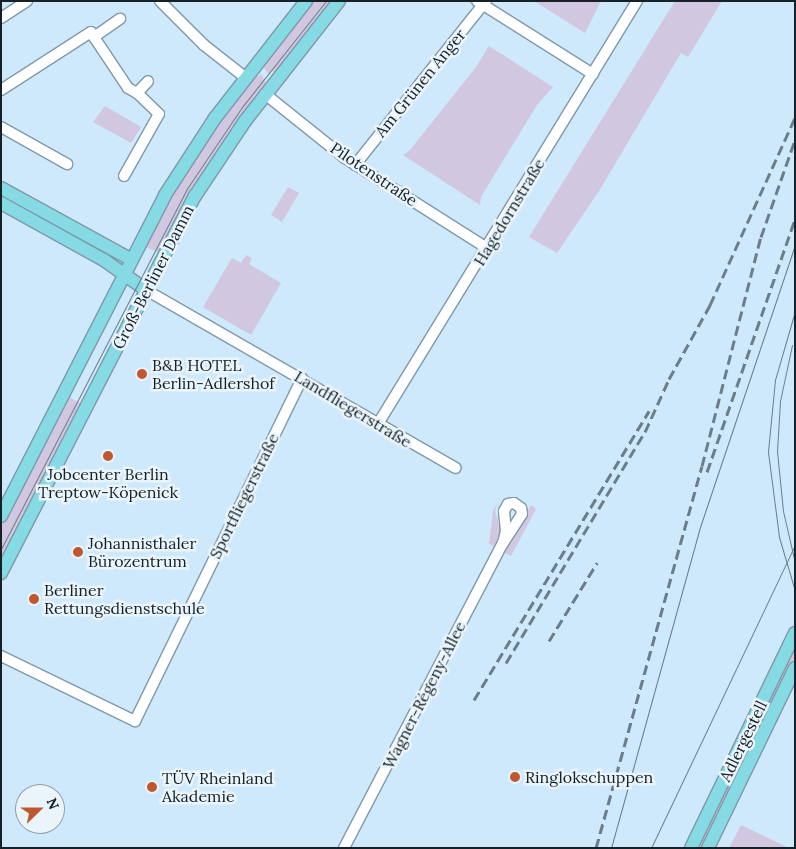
<!DOCTYPE html>
<meta charset="utf-8">
<style>
body{margin:0}
#map{position:relative;width:796px;height:849px;overflow:hidden;background:#cee9fb;font-family:Lora,serif}
div>[style]{position:absolute}
[style*='--x']{left:calc(var(--x)*1px);top:calc(var(--y)*1px);width:calc(var(--w)*1px);rotate:calc(var(--a)*1deg)}
.green>*{inset:0;background:#d1c7e0}
.roads{filter:drop-shadow(1px 0 #7f98a9) drop-shadow(-1px 0 #7f98a9) drop-shadow(0 1px #7f98a9) drop-shadow(0 -1px #7f98a9)}
.minor>*{height:10px;margin:-5px;padding:0 5px;transform-origin:5px;border-radius:5px;background:#fff}
.major>*{height:12px;margin:-6px;padding:0 6px;transform-origin:6px;border-radius:6px;background:#85dae3}
.tram>*{height:1px;margin:-0.5px;padding:0 0.5px;transform-origin:0.5px;border-radius:0.5px;background:#6b7d89}
.rail>*{height:3px;margin-top:-1.5px;transform-origin:0;background:repeating-linear-gradient(90deg,#6b7d89 0 10px,transparent 0 15px)}
.dots>*{width:14px;height:14px;translate:-50% -50%;box-sizing:border-box;border:2px solid #e9f4fb;border-radius:50%}
span{translate:-50% -50%;white-space:nowrap;text-align:center;line-height:1.15;-webkit-text-stroke:5px #e9f4fb;paint-order:stroke}
.street-label{font-size:16px;color:#162027}
.poi-label{font-size:16px;color:#162027}
.left{translate:0 -50%;text-align:left}
.frame{position:absolute;inset:0;border:2px solid #162027;pointer-events:none}
.north{position:absolute;left:15px;top:784px;width:50px;height:50px;box-sizing:border-box;background:#e9f4fb;border:1px solid #959fa6;border-radius:50%;rotate:68deg;font-size:14px;font-weight:700;line-height:20px;text-align:center;color:#162027}
.north::after{content:'';display:block;margin:auto;width:18px;height:22px;background:#bf582e;clip-path:polygon(50% 0,100% 100%,50% 72%,0 100%)}
</style>
<div id="map">
<div class="green">
<div style="clip-path:polygon(313px 1px,334px 1px,276px 74px,272px 71px,269px 75px,262px 65px)"></div>
<div style="clip-path:polygon(534px 1px,601px 1px,585px 33px)"></div>
<div style="clip-path:polygon(675px 1px,722px 1px,688px 57px,681px 53px,599px 191px,557px 253px,529px 237px)"></div>
<div style="clip-path:polygon(489px 46px,553px 87px,537px 105px,481px 197px,480px 205px,403px 155px,410px 150px,476px 67px)"></div>
<div style="clip-path:polygon(254px 74px,258px 77px,261px 74px,267px 85px,159px 253px,144px 246px,209px 134px)"></div>
<div style="clip-path:polygon(105px 106px,141px 127px,131px 143px,93px 122px)"></div>
<div style="clip-path:polygon(288px 187px,299px 193px,282px 222px,271px 215px)"></div>
<div style="clip-path:polygon(246px 255px,252px 258px,249px 264px,281px 283px,251px 335px,203px 307px,232px 258px,241px 263px)"></div>
<div style="clip-path:polygon(67px 396px,82px 404px,1px 562px,1px 526px)"></div>
<div style="clip-path:polygon(498px 502px,495px 511px,501px 531px,494px 546px,489px 544px,493px 511px)"></div>
<div style="clip-path:polygon(531px 505px,536px 509px,511px 556px,502px 551px,515px 537px)"></div>
<div style="clip-path:polygon(795px 643px,795px 658px,752px 746px,747px 743px)"></div>
<div style="clip-path:polygon(745px 746px,751px 749px,703px 848px,696px 848px)"></div>
<div style="clip-path:polygon(741px 825px,789px 848px,729px 848px)"></div>
</div>
<div class="roads">
<div class="minor">
<div style="--x:160;--y:1;--w:62;--a:45"></div>
<div style="--x:204;--y:45;--w:53;--a:38.2"></div>
<div style="--x:477;--y:1;--w:137;--a:32.2"></div>
<div style="--x:1;--y:18;--w:31;--a:-33"></div>
<div style="--x:94;--y:37;--w:61;--a:56.3"></div>
<div style="--x:128;--y:88;--w:10;--a:29"></div>
<div style="--x:1;--y:90;--w:107;--a:-32.8"></div>
<div style="--x:91;--y:32;--w:6;--a:59"></div>
<div style="--x:94;--y:37;--w:32;--a:-35"></div>
<div style="--x:265;--y:94;--w:102;--a:38.7"></div>
<div style="--x:345;--y:158;--w:168;--a:32.4"></div>
<div style="--x:1;--y:127;--w:76;--a:29.3"></div>
<div style="--x:355;--y:165;--w:210;--a:-51.4"></div>
<div style="--x:124;--y:176;--w:71;--a:-60.6"></div>
<div style="--x:159;--y:114;--w:30;--a:-136"></div>
<div style="--x:137;--y:93;--w:16;--a:-47"></div>
<div style="--x:146;--y:290;--w:357;--a:29.9"></div>
<div style="--x:379;--y:422;--w:494;--a:-58.5"></div>
<div style="--x:1;--y:656;--w:149;--a:25.9"></div>
<div style="--x:135;--y:721;--w:381;--a:-64"></div>
<div style="--x:344;--y:848;--w:344;--a:-62.5"></div>
<div style="--x:503;--y:543;--w:12;--a:-76"></div>
<div style="--x:506;--y:531;--w:20;--a:-96"></div>
<div style="--x:504;--y:511;--w:8;--a:-60"></div>
<div style="--x:508;--y:504;--w:6;--a:-9"></div>
<div style="--x:514;--y:503;--w:9;--a:36"></div>
<div style="--x:521;--y:508;--w:6;--a:81"></div>
<div style="--x:522;--y:514;--w:35;--a:123"></div>
</div>
<div class="major">
<div style="--x:1;--y:188;--w:147;--a:28.8"></div>
<div style="--x:1;--y:203;--w:118;--a:29"></div>
<div style="--x:104;--y:260;--w:52;--a:35.5"></div>
<div style="--x:1;--y:516;--w:360;--a:-62.9"></div>
<div style="--x:165;--y:195;--w:92;--a:-57"></div>
<div style="--x:215;--y:118;--w:148;--a:-52.1"></div>
<div style="--x:1;--y:573;--w:424;--a:-62.8"></div>
<div style="--x:195;--y:196;--w:90;--a:-56.3"></div>
<div style="--x:245;--y:121;--w:152;--a:-51.9"></div>
<div style="--x:691;--y:848;--w:239;--a:-64.2"></div>
<div style="--x:708;--y:848;--w:200;--a:-64.2"></div>
</div>
</div>
<div class="tram">
<div style="--x:795;--y:311;--w:72;--a:106.2"></div>
<div style="--x:775;--y:380;--w:72;--a:95.6"></div>
<div style="--x:768;--y:452;--w:86;--a:82.6"></div>
<div style="--x:779;--y:537;--w:56;--a:73.5"></div>
<div style="--x:792;--y:345;--w:57;--a:102.1"></div>
<div style="--x:780;--y:401;--w:50;--a:93.4"></div>
<div style="--x:777;--y:451;--w:60;--a:84.3"></div>
<div style="--x:783;--y:511;--w:53;--a:77"></div>
<div style="--x:1;--y:549;--w:404;--a:-62.7"></div>
<div style="--x:186;--y:190;--w:100;--a:-56"></div>
<div style="--x:242;--y:107;--w:135;--a:-51.6"></div>
<div style="--x:611;--y:848;--w:330;--a:-74.5"></div>
<div style="--x:699;--y:530;--w:301;--a:-71.4"></div>
<div style="--x:651;--y:848;--w:335;--a:-64.6"></div>
</div>
<div class="rail">
<div style="--x:707;--y:472;--w:267;--a:-70.8"></div>
<div style="--x:549;--y:641;--w:92;--a:-58.4"></div>
<div style="--x:506;--y:663;--w:270;--a:-59"></div>
<div style="--x:645;--y:432;--w:58;--a:-65.6"></div>
<div style="--x:669;--y:379;--w:85;--a:-61"></div>
<div style="--x:710;--y:305;--w:205;--a:-65.6"></div>
<div style="--x:474;--y:700;--w:338;--a:-58.8"></div>
<div style="--x:596;--y:848;--w:396;--a:-74.5"></div>
<div style="--x:702;--y:466;--w:236;--a:-75.6"></div>
<div style="--x:761;--y:237;--w:103;--a:-70.7"></div>
</div>
<div class="dots">
<div style="left:142px;top:374px;background:#bf582e"></div>
<div style="left:108px;top:456px;background:#bf582e"></div>
<div style="left:78px;top:552px;background:#bf582e"></div>
<div style="left:34px;top:599px;background:#bf582e"></div>
<div style="left:515px;top:777px;background:#bf582e"></div>
<div style="left:152px;top:787px;background:#bf582e"></div>
</div>
<div class="street-label">
<span style="left:420px;top:83px;rotate:-51deg">Am Grünen Anger</span>
<span style="left:374px;top:174px;rotate:34deg">Pilotenstraße</span>
<span style="left:509px;top:212px;rotate:-59deg">Hagedornstraße</span>
<span style="left:153px;top:277px;rotate:-63deg">Groß-Berliner Damm</span>
<span style="left:353px;top:409px;rotate:31deg">Landfliegerstraße</span>
<span style="left:244px;top:496px;rotate:-64deg">Sportfliegerstraße</span>
<span style="left:424px;top:695px;rotate:-63deg">Wagner-Régeny-Allee</span>
<span style="left:743px;top:741px;rotate:-64deg">Adlergestell</span>
</div>
<div class="poi-label">
<span class="left" style="left:152px;top:374px">B&amp;B HOTEL<br>Berlin-Adlershof</span>
<span style="left:108px;top:483px">Jobcenter Berlin<br>Treptow-Köpenick</span>
<span class="left" style="left:88px;top:552px">Johannisthaler<br>Bürozentrum</span>
<span class="left" style="left:44px;top:599px">Berliner<br>Rettungsdienstschule</span>
<span class="left" style="left:525px;top:777px">Ringlokschuppen</span>
<span class="left" style="left:162px;top:787px">TÜV Rheinland<br>Akademie</span>
</div>
<div class="frame"></div>
<div class="north">N</div>
</div>
